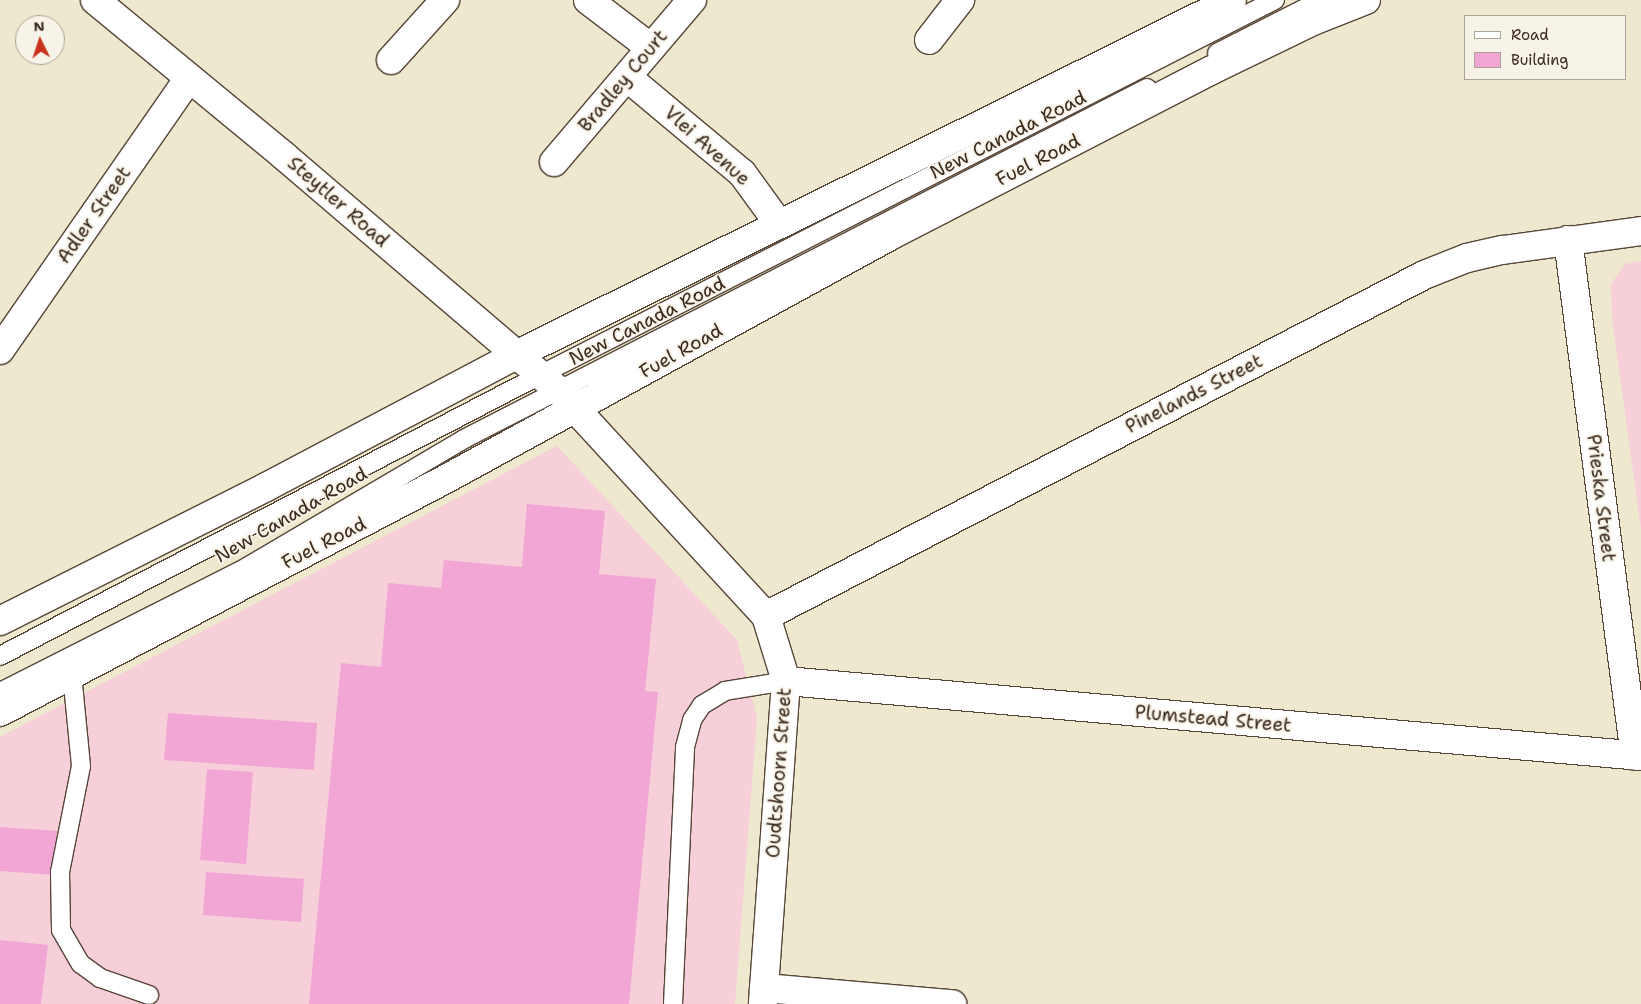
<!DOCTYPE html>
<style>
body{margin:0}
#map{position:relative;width:1641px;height:1004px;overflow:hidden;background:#eee8ce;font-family:"Shantell Sans",sans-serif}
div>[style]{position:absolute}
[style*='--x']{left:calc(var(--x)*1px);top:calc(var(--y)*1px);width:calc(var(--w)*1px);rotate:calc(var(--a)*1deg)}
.built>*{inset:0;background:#f6cfd8}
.building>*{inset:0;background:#f1a6d6}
.roads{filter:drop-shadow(1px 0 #564638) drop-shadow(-1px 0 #564638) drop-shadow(0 1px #564638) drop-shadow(0 -1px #564638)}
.service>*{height:18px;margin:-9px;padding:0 9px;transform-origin:9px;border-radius:9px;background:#fff}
.minor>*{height:28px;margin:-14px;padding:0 14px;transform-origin:14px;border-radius:14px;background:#fff}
.secondary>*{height:28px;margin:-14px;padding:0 14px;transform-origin:14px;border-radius:14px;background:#fff}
span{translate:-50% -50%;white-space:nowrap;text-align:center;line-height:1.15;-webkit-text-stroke:4px #f7f3e8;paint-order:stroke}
.street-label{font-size:19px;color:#3b2a1e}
.legend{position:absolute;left:1464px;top:15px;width:162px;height:65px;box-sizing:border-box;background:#f7f3e8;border:1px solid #aca397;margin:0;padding:6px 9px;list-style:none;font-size:15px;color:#3b2a1e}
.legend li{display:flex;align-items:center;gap:10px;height:25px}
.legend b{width:25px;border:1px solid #aca397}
.north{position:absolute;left:15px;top:15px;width:50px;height:50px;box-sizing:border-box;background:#f7f3e8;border:1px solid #aca397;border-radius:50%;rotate:356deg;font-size:14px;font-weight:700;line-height:20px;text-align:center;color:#3b2a1e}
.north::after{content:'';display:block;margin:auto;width:18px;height:22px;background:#c8321e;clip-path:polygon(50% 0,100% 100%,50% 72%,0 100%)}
</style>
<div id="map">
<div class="built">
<div style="clip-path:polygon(1641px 261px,1641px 530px,1612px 318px,1611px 284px,1625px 264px)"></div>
<div style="clip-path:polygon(557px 446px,737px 640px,757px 718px,735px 1004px,0 1004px,0 737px)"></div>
</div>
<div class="building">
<div style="clip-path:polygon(527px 504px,605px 511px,599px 574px,656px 579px,645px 691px,658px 692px,629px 1004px,309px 1004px,341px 663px,381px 667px,388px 583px,441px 588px,444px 560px,522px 567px)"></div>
<div style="clip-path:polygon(168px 713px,317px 723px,314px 770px,164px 760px)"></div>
<div style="clip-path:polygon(207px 769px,253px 772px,246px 864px,200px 860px)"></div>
<div style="clip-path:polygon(0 827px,57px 831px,54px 875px,0 871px)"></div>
<div style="clip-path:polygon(206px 872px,304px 879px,301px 922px,203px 915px)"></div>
<div style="clip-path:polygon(0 940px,48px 945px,41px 1004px,0 1004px)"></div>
</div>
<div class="roads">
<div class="service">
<div style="--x:1217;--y:53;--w:117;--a:-27"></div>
<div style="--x:0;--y:656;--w:609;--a:-27.49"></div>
<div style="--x:540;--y:375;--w:825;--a:-27.03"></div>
<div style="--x:72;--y:674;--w:92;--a:84.4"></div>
<div style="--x:81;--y:766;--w:108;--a:101.2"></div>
<div style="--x:60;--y:872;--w:58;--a:89"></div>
<div style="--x:61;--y:930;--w:39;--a:60"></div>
<div style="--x:81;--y:964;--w:24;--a:36"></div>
<div style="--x:100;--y:978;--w:52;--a:19.1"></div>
<div style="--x:0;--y:692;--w:277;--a:-26.8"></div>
<div style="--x:247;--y:567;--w:252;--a:-30.5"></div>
<div style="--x:464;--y:439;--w:768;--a:-27.2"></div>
<div style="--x:673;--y:1004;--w:257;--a:-87.3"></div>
<div style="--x:685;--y:747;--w:28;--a:-75"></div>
<div style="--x:692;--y:720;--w:18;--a:-56"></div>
<div style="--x:702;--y:705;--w:27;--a:-31"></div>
<div style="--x:725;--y:691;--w:62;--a:-9.3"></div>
</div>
<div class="minor">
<div style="--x:95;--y:0;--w:245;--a:39.5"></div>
<div style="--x:284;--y:156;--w:362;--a:40.5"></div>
<div style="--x:559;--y:391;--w:306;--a:47.4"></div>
<div style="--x:766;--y:616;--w:68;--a:72.9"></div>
<div style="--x:786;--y:681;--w:324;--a:94.1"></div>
<div style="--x:588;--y:0;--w:79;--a:37.3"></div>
<div style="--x:929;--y:40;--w:51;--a:-52.2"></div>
<div style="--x:391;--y:60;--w:81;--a:-48"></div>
<div style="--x:627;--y:77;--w:150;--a:39.9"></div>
<div style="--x:742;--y:173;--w:63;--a:54"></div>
<div style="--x:554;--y:162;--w:213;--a:-49.6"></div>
<div style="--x:1568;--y:240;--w:520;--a:82.6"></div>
<div style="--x:0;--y:350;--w:330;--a:-55.2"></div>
<div style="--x:766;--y:616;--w:741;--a:-27.39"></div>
<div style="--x:1424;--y:275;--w:46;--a:-21.6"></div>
<div style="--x:1467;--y:258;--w:37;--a:-13"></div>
<div style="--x:1503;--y:250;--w:139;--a:-7.8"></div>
<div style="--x:786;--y:681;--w:858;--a:5.01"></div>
<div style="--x:764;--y:988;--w:189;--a:4.9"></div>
</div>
<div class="secondary">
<div style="--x:0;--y:621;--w:298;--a:-26.7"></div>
<div style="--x:266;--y:487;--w:283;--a:-27.8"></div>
<div style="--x:516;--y:355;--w:799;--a:-26.37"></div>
<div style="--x:0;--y:712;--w:501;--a:-27.59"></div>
<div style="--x:444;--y:480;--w:508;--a:-28.68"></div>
<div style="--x:890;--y:236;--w:360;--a:-27.3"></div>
<div style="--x:1210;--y:71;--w:114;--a:-25.9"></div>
<div style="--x:1313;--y:21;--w:57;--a:-21.6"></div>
</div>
</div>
<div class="street-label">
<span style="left:623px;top:81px;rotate:-50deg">Bradley Court</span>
<span style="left:1008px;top:135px;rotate:-27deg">New Canada Road</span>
<span style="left:707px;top:146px;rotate:42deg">Vlei Avenue</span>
<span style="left:1038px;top:160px;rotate:-27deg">Fuel Road</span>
<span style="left:338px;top:202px;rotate:41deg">Steytler Road</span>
<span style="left:94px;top:215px;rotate:-55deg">Adler Street</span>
<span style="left:647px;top:321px;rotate:-27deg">New Canada Road</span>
<span style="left:681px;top:351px;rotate:-29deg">Fuel Road</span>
<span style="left:1194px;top:394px;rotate:-27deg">Pinelands Street</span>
<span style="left:1601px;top:498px;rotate:83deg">Prieska Street</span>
<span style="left:291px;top:515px;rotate:-30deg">New Canada Road</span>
<span style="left:324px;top:543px;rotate:-27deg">Fuel Road</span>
<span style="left:1213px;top:719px;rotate:5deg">Plumstead Street</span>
<span style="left:779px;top:773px;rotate:-86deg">Oudtshoorn Street</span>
</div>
<ul class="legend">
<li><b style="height:6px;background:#fff"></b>Road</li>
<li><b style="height:14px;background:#f1a6d6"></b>Building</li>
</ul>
<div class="north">N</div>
</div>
